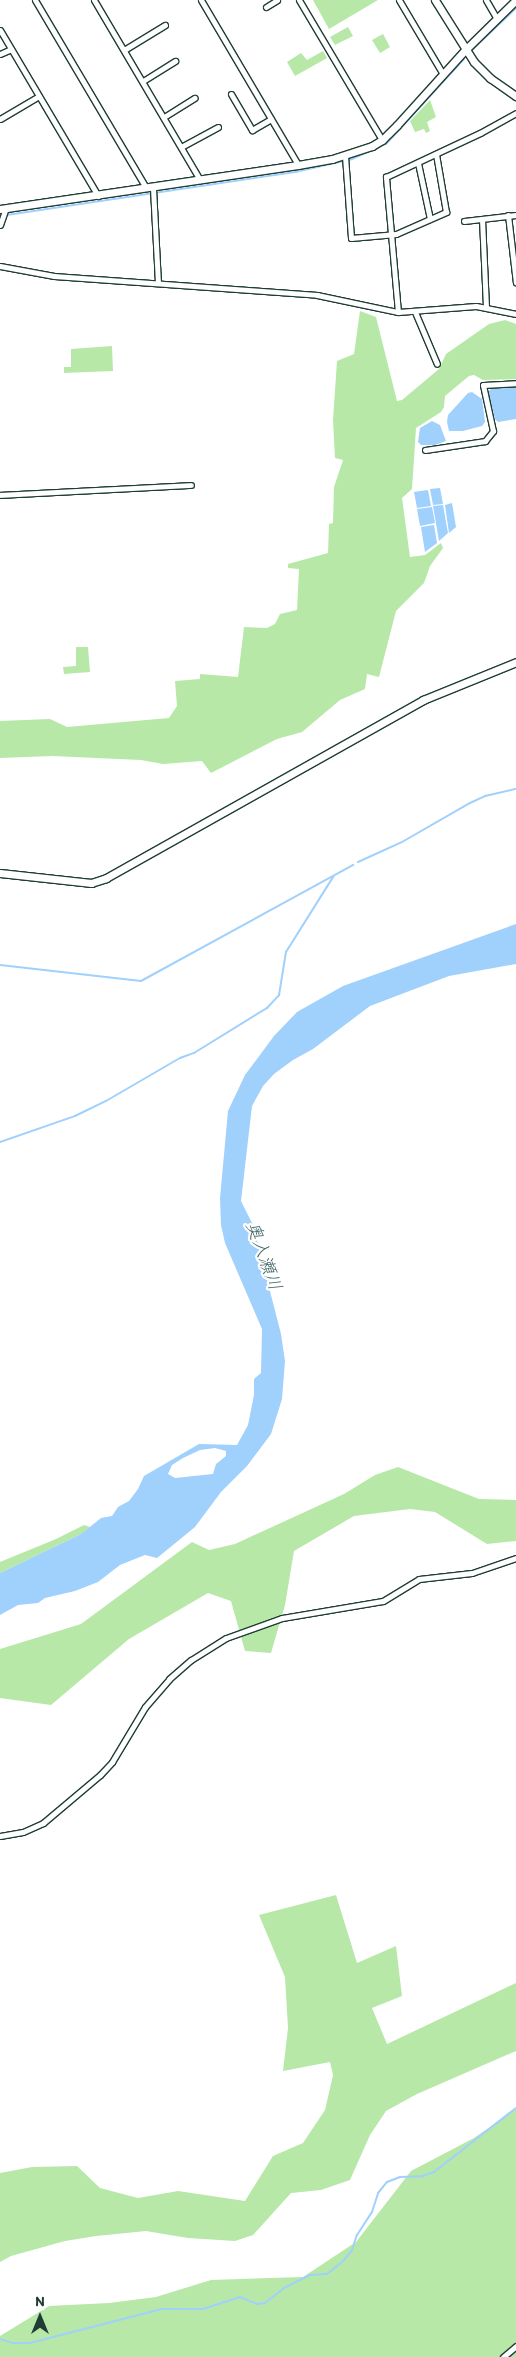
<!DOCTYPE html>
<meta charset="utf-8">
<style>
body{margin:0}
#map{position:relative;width:516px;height:2357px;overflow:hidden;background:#fff;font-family:Itim,"Klee One",sans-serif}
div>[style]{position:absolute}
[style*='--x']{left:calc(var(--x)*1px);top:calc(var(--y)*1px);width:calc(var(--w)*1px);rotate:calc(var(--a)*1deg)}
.green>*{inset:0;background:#b7e8a8}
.water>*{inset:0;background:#a0d0fc}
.stream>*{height:2px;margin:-1px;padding:0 1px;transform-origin:1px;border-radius:1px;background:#a0d0fc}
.roads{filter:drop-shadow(1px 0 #1f3d34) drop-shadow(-1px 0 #1f3d34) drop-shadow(0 1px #1f3d34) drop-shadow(0 -1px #1f3d34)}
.minor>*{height:5px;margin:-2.5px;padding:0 2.5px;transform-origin:2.5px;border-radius:2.5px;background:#fff}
.tertiary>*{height:7px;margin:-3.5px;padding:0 3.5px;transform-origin:3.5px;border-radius:3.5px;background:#fff}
span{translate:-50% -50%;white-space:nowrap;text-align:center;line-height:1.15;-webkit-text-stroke:4.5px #fff;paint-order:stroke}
.water-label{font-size:18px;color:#3f6266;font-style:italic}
.north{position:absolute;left:15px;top:2292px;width:50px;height:50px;-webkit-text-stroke:4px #fff;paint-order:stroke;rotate:0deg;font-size:14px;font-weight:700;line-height:20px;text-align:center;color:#1f3d34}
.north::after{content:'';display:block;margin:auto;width:18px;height:22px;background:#1f3d34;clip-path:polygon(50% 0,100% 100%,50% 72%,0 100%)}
</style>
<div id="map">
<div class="green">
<div style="clip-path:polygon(313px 0,378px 0,329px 29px)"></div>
<div style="clip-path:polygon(348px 27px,353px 36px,335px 45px,330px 37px)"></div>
<div style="clip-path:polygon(383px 34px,390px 47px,380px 53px,372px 40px)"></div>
<div style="clip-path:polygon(323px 51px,327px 58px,295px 76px,287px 62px,301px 53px,307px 60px)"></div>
<div style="clip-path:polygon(430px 100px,436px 117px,427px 122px,430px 131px,426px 133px,424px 129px,415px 132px,410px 121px)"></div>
<div style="clip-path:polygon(360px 311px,376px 317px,397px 401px,402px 400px,439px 369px,446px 354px,489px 324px,505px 320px,516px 324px,516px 379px,483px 380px,474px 375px,469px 376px,445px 396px,444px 407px,441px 412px,416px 428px,412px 489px,402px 498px,410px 557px,425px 555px,441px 543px,443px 548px,430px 566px,424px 583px,396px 611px,379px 677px,367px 674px,365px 689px,340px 700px,302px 732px,277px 739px,211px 773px,202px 761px,163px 764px,141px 760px,52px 756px,0 758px,0 721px,50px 719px,67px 727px,169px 718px,177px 706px,175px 681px,200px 679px,200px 674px,238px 677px,244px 627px,267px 628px,275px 624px,280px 614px,297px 610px,299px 569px,288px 568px,288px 564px,328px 553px,329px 524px,333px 523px,334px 487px,343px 460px,335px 458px,333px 420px,337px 361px,354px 354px)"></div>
<div style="clip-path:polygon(112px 346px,113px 371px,64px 373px,64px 367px,71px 367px,71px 349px)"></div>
<div style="clip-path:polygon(76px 647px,88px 647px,90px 672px,64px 674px,63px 667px,76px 666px)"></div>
<div style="clip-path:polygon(398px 1467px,479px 1499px,516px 1500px,516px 1541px,487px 1544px,435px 1512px,410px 1509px,354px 1516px,294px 1551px,285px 1605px,271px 1653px,245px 1651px,231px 1601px,208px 1593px,129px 1639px,51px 1705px,0 1698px,0 1649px,81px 1624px,192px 1542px,209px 1550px,235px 1544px,344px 1494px,375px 1475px)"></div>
<div style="clip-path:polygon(84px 1525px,90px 1527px,81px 1534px,0 1573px,0 1562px,56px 1539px)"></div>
<div style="clip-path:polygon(336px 1895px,357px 1963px,396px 1946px,402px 1996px,372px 2008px,387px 2044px,516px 1983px,516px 2051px,417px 2094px,386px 2111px,370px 2135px,350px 2180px,321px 2190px,291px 2193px,253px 2235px,235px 2241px,188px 2238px,146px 2231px,96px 2236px,65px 2241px,11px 2256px,0 2262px,0 2173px,32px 2167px,77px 2166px,100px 2188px,138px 2198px,178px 2191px,245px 2201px,273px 2156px,303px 2143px,325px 2110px,333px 2075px,330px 2062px,283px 2071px,288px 2028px,285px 1977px,259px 1915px)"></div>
<div style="clip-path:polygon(516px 2109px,516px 2357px,0 2357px,0 2336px,49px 2306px,109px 2303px,156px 2297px,211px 2280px,303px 2277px,356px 2242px,411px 2171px,474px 2138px)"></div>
</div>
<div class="water">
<div style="clip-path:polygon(493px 387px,516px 387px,516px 419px,498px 422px,495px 419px,488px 392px)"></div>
<div style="clip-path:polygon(472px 392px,482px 399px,485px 422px,482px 426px,463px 431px,449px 431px,447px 422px,448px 415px,468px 393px)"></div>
<div style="clip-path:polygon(432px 421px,440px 425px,446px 441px,435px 445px,421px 445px,418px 442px,420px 428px)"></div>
<div style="clip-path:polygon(440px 488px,443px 504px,433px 505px,430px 489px)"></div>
<div style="clip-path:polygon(428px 490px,431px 506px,417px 508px,414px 492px)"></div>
<div style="clip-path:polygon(452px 503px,456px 527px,449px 533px,445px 505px)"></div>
<div style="clip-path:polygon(443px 505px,448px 533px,439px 541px,433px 506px)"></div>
<div style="clip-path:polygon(432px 507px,435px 523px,420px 526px,417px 509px)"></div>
<div style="clip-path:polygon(434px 525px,437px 543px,425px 552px,421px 527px)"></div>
<div style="clip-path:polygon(evenodd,516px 924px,516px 964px,449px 976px,370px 1006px,313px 1049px,293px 1060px,274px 1074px,263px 1086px,252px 1106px,241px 1201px,253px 1225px,281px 1334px,285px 1361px,282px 1399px,271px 1434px,247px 1466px,221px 1492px,195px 1527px,157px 1558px,145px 1555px,120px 1565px,98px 1582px,75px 1591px,45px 1598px,38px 1603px,18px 1605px,0 1615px,0 1573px,81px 1534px,101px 1518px,112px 1516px,118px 1507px,129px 1501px,138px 1489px,144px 1476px,199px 1444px,237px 1445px,248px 1425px,254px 1395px,254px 1379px,261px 1373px,262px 1329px,225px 1243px,221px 1225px,220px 1198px,228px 1111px,245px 1075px,274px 1036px,297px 1012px,343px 986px,516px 924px,215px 1448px,226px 1451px,226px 1456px,216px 1464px,213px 1474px,175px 1478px,168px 1474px,172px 1465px,183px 1458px,200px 1450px,215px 1448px)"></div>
</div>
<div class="stream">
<div style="--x:473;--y:49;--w:59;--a:-43.6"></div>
<div style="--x:0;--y:216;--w:298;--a:-8.5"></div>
<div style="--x:295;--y:172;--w:58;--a:-12.8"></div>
<div style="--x:352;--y:159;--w:37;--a:-24"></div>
<div style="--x:386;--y:144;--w:115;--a:-47.5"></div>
<div style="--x:202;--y:828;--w:44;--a:-28.3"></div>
<div style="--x:358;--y:862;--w:48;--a:-24.4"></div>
<div style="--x:402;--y:842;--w:78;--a:-29.8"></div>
<div style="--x:470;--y:803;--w:17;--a:-25"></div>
<div style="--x:485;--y:796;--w:32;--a:-13"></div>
<div style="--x:0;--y:877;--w:86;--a:6"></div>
<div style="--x:86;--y:886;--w:8;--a:7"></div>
<div style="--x:94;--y:887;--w:13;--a:-27"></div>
<div style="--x:115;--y:877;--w:62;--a:-29.9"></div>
<div style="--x:0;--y:965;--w:142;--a:6.5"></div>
<div style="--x:141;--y:981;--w:242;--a:-28.7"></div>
<div style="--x:0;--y:1142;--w:79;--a:-19.1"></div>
<div style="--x:75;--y:1116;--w:34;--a:-26"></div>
<div style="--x:106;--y:1101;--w:86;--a:-30.2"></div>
<div style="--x:180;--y:1058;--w:15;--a:-20"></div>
<div style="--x:194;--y:1053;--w:86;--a:-31.7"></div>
<div style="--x:267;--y:1008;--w:18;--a:-47"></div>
<div style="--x:279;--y:995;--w:44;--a:-80.8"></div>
<div style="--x:286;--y:952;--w:89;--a:-57.9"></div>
<div style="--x:0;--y:2339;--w:14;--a:17"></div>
<div style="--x:13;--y:2343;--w:17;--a:0"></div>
<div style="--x:30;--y:2343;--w:135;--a:-14.5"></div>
<div style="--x:161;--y:2309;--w:42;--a:0"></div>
<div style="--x:203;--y:2309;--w:39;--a:-18"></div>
<div style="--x:240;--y:2297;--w:18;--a:22"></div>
<div style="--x:257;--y:2304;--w:8;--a:-7"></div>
<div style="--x:265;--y:2303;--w:24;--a:-38"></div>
<div style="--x:284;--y:2288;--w:28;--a:-27"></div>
<div style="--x:309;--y:2275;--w:18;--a:-3"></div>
<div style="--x:327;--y:2274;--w:22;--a:-39"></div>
<div style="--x:344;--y:2260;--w:13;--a:-51"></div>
<div style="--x:352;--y:2250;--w:16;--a:-72"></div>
<div style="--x:357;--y:2235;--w:27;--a:-57"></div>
<div style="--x:372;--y:2212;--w:20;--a:-72"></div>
<div style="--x:378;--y:2193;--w:14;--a:-51"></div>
<div style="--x:387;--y:2182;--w:14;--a:-21"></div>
<div style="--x:400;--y:2177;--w:23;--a:-2"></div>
<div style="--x:423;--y:2176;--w:12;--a:-20"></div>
<div style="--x:434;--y:2172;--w:104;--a:-38"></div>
</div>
<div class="roads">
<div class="minor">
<div style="--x:35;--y:0;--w:218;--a:59.4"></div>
<div style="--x:94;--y:0;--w:209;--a:59.5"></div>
<div style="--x:201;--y:0;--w:191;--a:59.5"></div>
<div style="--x:299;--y:0;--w:163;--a:59.3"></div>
<div style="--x:399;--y:0;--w:86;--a:59.3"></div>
<div style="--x:486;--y:0;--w:22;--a:60"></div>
<div style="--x:266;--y:7;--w:13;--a:-32"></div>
<div style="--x:0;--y:30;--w:193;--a:59.4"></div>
<div style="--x:124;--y:50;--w:48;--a:-31.4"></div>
<div style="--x:0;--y:54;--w:12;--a:-24"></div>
<div style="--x:143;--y:81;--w:38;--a:-32"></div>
<div style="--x:231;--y:94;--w:42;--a:59.7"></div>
<div style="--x:252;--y:130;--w:22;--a:-30"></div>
<div style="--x:164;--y:117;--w:36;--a:-32"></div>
<div style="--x:0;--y:119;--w:45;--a:-30.5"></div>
<div style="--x:181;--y:147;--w:42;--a:-28.4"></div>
<div style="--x:345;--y:156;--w:82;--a:85.8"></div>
<div style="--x:351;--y:238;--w:45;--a:-5.1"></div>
<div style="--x:396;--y:234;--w:55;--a:-23.7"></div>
<div style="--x:446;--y:212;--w:59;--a:-99.8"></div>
<div style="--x:418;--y:163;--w:57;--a:77.9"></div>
<div style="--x:153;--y:188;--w:95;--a:87"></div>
<div style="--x:508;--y:215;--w:68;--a:83.3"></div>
<div style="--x:482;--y:219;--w:88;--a:87.4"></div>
<div style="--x:464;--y:221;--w:52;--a:-6.6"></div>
<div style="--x:0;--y:225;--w:18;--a:-71"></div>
<div style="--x:0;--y:266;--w:55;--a:10.5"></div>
<div style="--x:54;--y:276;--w:264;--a:4.1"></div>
<div style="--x:317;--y:295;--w:83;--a:11.9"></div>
<div style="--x:398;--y:312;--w:78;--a:-4.4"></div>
<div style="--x:476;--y:306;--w:41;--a:11.3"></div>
<div style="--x:398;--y:312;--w:136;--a:-95.1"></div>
<div style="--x:386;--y:177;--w:104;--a:-25.1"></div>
<div style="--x:480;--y:133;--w:41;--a:-29.1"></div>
<div style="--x:415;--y:312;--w:56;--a:67.1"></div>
<div style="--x:425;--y:450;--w:61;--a:-8.5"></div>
<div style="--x:485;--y:441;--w:13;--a:-51"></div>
<div style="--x:493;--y:431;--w:47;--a:-102.3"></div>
<div style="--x:483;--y:385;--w:33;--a:-3"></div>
<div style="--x:0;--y:495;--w:191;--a:-3"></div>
<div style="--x:0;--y:1836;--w:23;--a:-10"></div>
<div style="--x:23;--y:1832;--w:22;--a:-24"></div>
<div style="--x:43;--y:1823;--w:75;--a:-40.1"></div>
<div style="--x:100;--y:1775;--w:18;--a:-47"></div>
<div style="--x:112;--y:1762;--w:64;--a:-59"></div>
<div style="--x:145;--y:1707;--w:37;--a:-49"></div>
<div style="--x:169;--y:1679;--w:29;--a:-41"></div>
<div style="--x:191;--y:1660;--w:41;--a:-32.2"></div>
<div style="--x:226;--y:1638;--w:59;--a:-19.7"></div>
<div style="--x:282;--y:1618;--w:102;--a:-9.6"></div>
<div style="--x:383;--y:1601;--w:42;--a:-31.4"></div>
<div style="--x:419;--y:1579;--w:53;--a:-6.5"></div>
<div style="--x:472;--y:1573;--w:46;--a:-18.8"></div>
<div style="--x:503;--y:2357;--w:17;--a:-40"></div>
</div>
<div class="tertiary">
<div style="--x:435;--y:0;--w:73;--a:57.8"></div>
<div style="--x:474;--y:62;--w:23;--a:45"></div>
<div style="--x:490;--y:78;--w:32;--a:35"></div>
<div style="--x:0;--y:209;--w:301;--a:-8.4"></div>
<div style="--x:298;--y:165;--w:35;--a:-10"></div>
<div style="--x:332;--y:159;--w:42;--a:-18"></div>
<div style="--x:372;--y:146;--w:12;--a:-31"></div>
<div style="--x:382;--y:140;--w:21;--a:-45"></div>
<div style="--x:397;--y:125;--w:101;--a:-47.8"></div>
<div style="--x:465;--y:50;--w:71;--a:-44.4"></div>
<div style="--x:0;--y:873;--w:92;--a:6.3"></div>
<div style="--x:91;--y:883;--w:16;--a:-18"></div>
<div style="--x:106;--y:878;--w:364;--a:-29.3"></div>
<div style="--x:423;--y:700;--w:100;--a:-22.2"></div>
</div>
</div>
<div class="water-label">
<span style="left:264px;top:1256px;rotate:70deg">奥入瀬川</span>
</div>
<div class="north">N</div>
</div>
